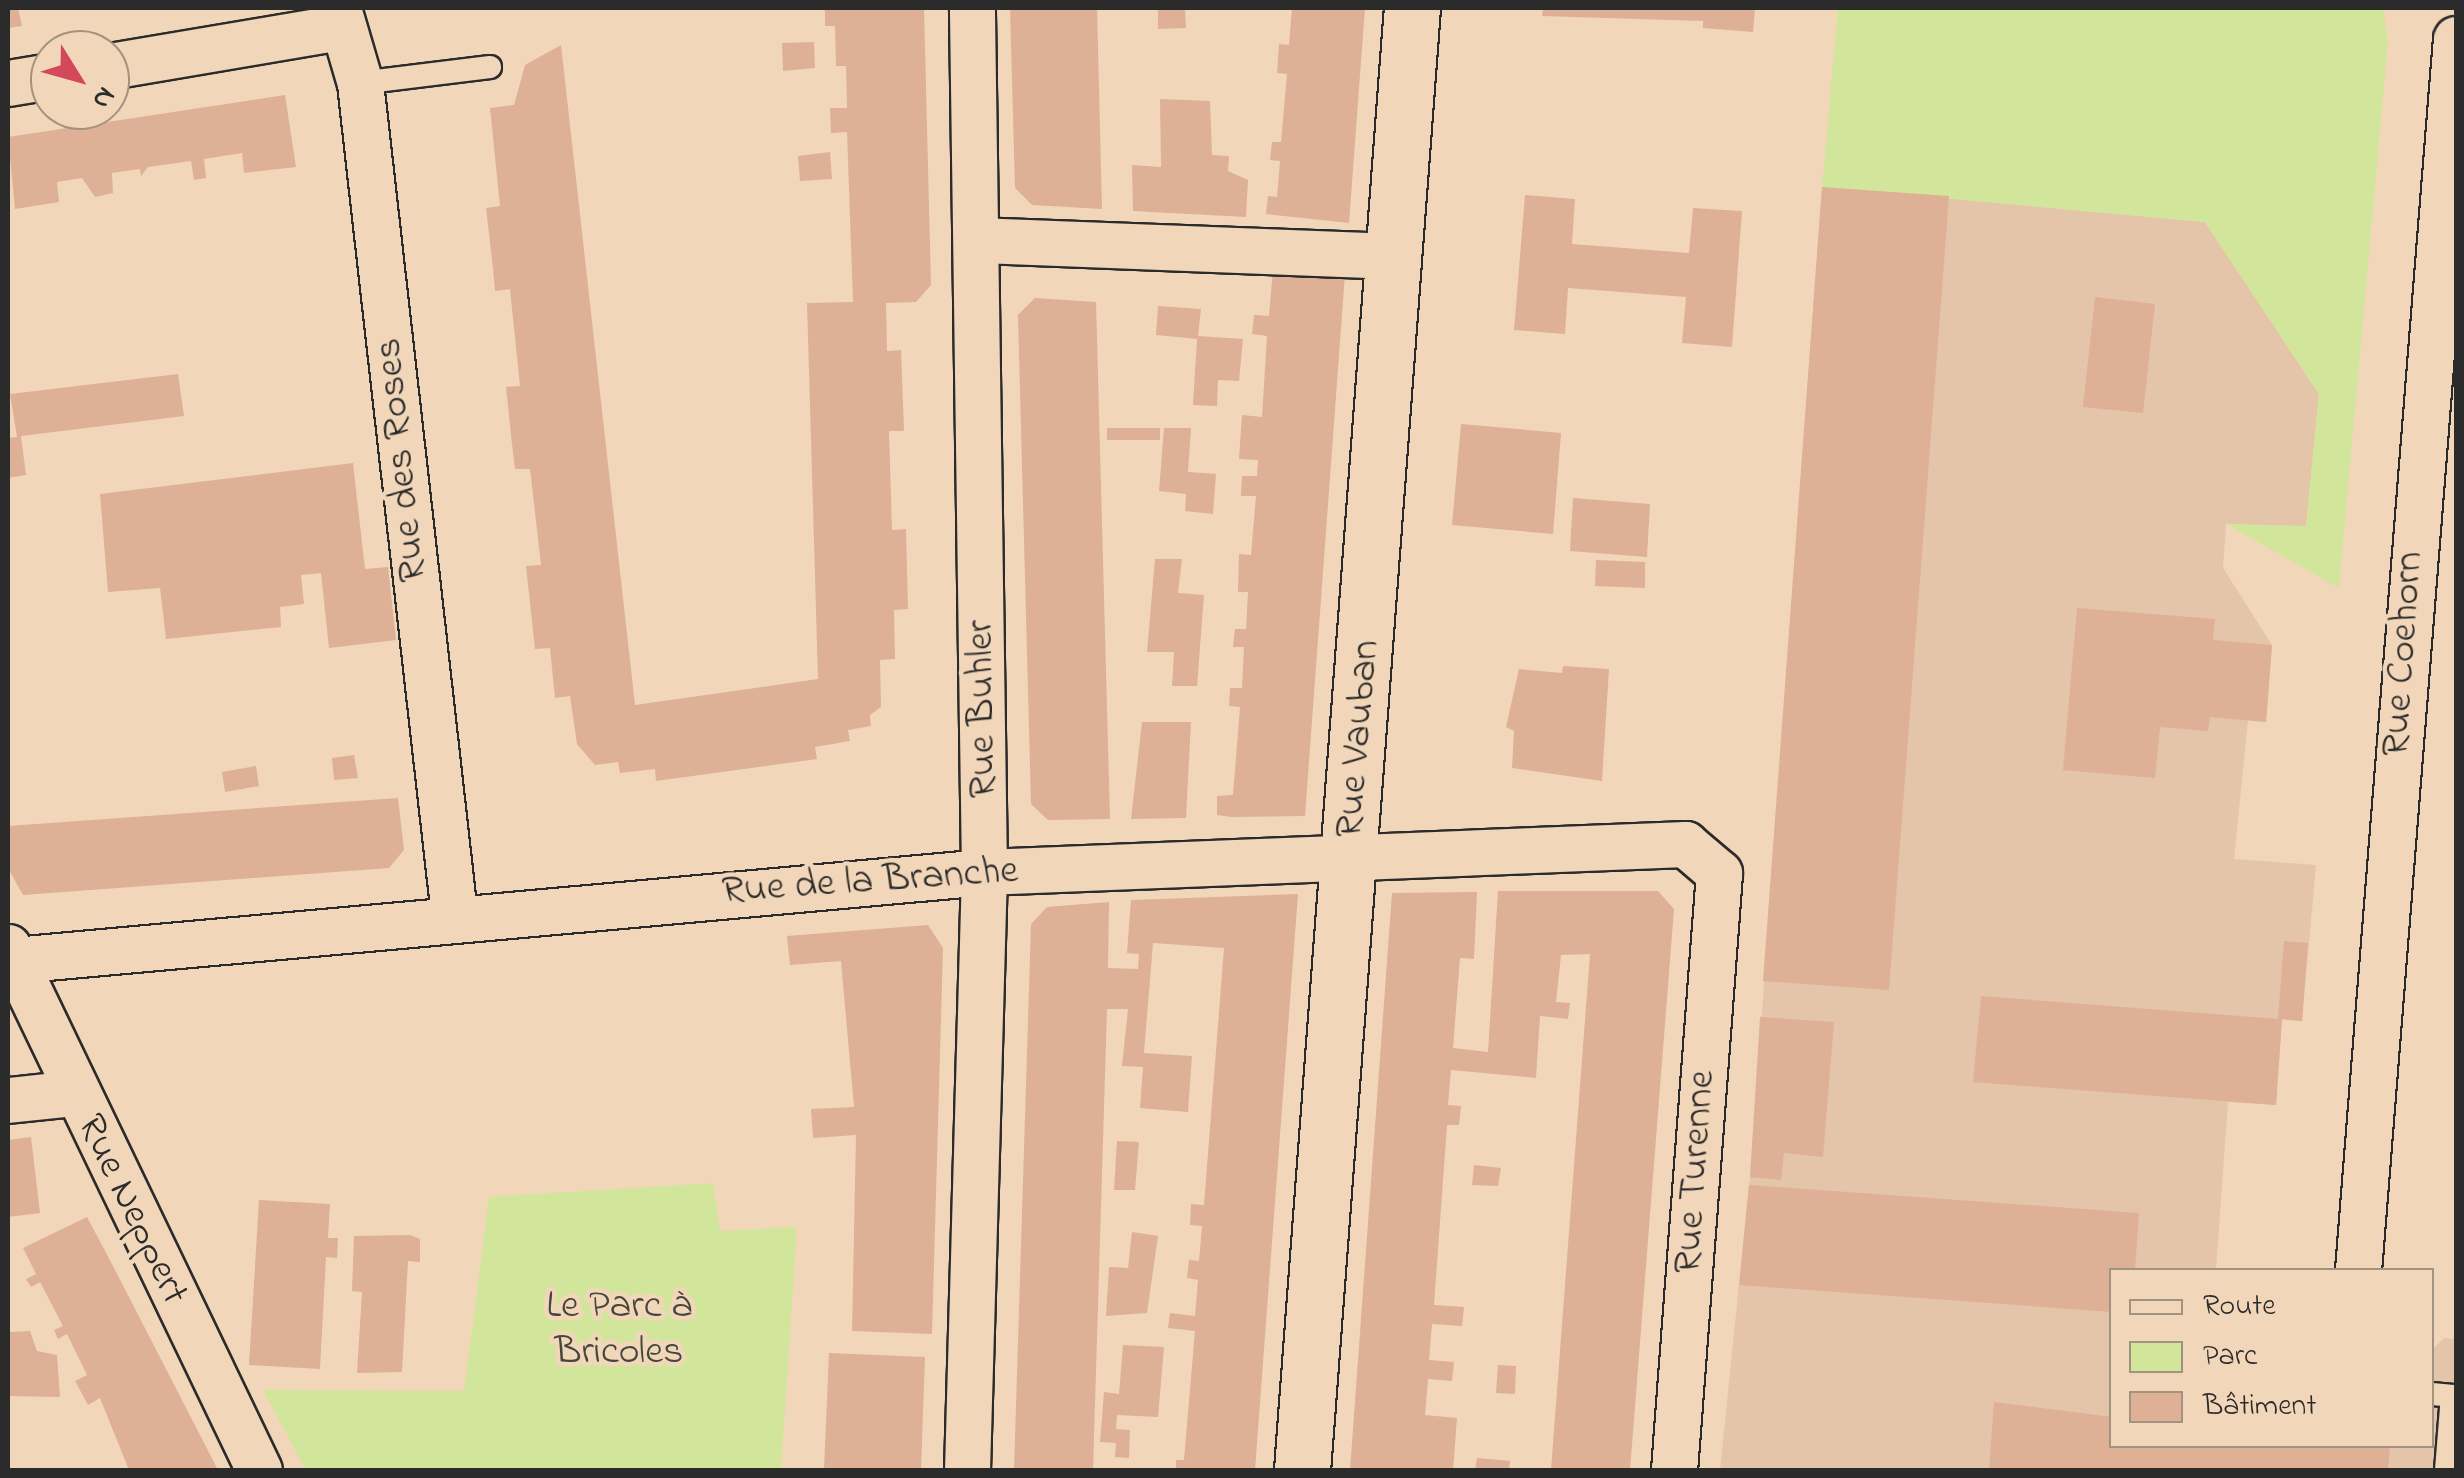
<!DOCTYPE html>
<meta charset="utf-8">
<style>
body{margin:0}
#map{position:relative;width:2464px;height:1478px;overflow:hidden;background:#f2d6b9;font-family:"Indie Flower",sans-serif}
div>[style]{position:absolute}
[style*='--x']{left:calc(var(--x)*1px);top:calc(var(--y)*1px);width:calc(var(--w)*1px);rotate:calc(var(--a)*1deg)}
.built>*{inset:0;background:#e4c5a9}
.green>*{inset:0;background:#d2e69b}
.building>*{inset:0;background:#deb096}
.roads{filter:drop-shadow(2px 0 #2b2b2b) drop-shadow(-2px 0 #2b2b2b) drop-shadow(0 2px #2b2b2b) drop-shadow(0 -2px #2b2b2b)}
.lane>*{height:22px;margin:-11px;padding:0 11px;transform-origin:11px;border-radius:11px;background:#f2d6b9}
.street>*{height:45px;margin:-22.5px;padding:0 22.5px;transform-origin:22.5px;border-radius:22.5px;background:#f2d6b9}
.secondary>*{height:55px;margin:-27.5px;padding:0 27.5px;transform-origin:27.5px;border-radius:27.5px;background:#f2d6b9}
span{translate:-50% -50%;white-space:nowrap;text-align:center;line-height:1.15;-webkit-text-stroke:9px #f2d6b9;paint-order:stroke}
.street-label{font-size:40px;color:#2b2b2b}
.park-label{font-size:40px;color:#44473c}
.frame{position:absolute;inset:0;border:10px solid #2b2b2b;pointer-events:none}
.legend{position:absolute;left:2109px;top:1268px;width:325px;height:180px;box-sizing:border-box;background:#f2d6b9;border:2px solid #a29280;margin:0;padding:12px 18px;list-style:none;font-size:30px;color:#2b2b2b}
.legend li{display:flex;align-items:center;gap:20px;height:50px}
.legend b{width:50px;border:2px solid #a29280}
.north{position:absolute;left:30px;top:30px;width:100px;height:100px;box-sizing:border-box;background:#f2d6b9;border:2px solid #a29280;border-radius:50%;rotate:127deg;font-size:28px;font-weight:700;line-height:40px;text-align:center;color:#2b2b2b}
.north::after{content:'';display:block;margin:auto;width:35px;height:45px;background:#d1495b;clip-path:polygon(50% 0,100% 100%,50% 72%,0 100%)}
</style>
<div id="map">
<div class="built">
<div style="clip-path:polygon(1822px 187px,2205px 222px,2319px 394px,2306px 527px,2226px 524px,2223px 568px,2272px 645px,2266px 722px,2248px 720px,2234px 859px,2316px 865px,2302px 1021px,2282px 1020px,2276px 1105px,2228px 1102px,2216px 1270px,2112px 1270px,2112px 1446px,2432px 1446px,2432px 1350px,2444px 1338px,2456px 1339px,2456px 1470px,1720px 1470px,1750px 1177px)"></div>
</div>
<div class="green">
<div style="clip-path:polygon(1838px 8px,2383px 8px,2388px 42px,2339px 588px,2226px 524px,2306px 526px,2319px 394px,2205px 222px,1822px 187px)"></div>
<div style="clip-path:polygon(713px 1183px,720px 1231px,797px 1227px,781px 1470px,306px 1470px,263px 1390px,464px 1391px,489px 1197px)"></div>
</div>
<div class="building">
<div style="clip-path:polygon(8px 8px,18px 8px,22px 26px,8px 28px)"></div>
<div style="clip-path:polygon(825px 8px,924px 8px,931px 285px,916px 302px,886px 303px,887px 351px,901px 350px,904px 431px,889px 431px,892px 530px,906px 529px,908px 609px,894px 610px,895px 659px,880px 660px,881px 707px,870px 715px,871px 726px,848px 730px,850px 741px,815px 747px,817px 759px,656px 781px,655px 769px,620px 773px,618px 762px,595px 765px,577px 744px,570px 696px,555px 698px,550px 648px,535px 649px,526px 566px,541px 565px,530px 469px,515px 469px,512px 444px,506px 387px,520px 386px,510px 289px,495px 291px,493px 268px,486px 208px,500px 206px,490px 108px,514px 105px,525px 65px,561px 45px,635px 705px,818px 679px,807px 303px,853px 302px,847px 132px,831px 133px,830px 108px,847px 108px,846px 66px,836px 66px,835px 26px,825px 26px)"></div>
<div style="clip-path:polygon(1010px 8px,1097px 8px,1102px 209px,1032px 205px,1015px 188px)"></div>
<div style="clip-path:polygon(1158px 8px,1185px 8px,1186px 28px,1158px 29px)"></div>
<div style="clip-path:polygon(1292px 8px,1365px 8px,1349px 223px,1266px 214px,1268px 196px,1277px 197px,1280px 161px,1270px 160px,1272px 142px,1281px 142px,1287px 74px,1277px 73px,1279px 44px,1289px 45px)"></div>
<div style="clip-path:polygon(1543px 8px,1755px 8px,1753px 32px,1703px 28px,1703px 21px,1542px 16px)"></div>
<div style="clip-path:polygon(814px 42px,815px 68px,783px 71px,782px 43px)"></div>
<div style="clip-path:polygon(285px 95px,296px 167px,244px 173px,242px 153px,204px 159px,206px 178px,194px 180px,191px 161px,148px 167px,141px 176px,140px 169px,112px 173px,113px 193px,95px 197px,82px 178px,57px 182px,59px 202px,15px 209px,8px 137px)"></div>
<div style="clip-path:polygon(1160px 99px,1210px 101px,1212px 155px,1229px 156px,1228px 171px,1248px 180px,1246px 217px,1133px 211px,1132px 165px,1161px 167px)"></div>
<div style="clip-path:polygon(830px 152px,832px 179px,800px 181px,798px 156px)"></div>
<div style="clip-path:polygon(1822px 187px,1949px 196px,1889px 990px,1763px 981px)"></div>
<div style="clip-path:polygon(1525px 195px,1575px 199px,1572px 244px,1689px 253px,1693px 208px,1742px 211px,1732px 347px,1682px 343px,1686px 297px,1568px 288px,1565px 334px,1514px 330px)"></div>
<div style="clip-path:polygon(1273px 269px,1345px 274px,1305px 816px,1231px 817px,1217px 815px,1217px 796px,1233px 795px,1240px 707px,1229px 706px,1230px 688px,1242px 688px,1244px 647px,1233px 647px,1235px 629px,1246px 629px,1248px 592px,1238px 592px,1239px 554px,1251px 555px,1256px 496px,1241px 496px,1242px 476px,1257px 476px,1258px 460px,1239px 459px,1242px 415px,1262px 417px,1267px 336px,1252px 334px,1254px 315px,1269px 316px)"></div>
<div style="clip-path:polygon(2095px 297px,2155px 304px,2143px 413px,2083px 407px)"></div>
<div style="clip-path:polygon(1035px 298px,1096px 302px,1110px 819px,1048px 820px,1031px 804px,1018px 315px)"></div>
<div style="clip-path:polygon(1158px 306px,1201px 309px,1198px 336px,1243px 339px,1239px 381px,1218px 380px,1217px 406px,1193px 405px,1197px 339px,1156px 335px)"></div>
<div style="clip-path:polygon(178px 374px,184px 416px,21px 436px,26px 475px,8px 478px,8px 438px,17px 437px,10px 394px)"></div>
<div style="clip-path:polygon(1461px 424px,1561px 433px,1553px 534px,1452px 525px)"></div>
<div style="clip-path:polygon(1107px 428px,1160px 428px,1160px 440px,1107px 440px)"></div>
<div style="clip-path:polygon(1164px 428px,1191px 428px,1188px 472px,1216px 474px,1213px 514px,1185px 511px,1186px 494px,1159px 491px)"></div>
<div style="clip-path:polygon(353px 463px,365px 569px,388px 567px,396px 640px,329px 648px,321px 573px,301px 575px,304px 604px,280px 607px,281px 627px,166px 639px,160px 588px,108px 592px,100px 494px)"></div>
<div style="clip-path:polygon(1573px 498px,1650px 504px,1647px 557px,1570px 551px)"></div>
<div style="clip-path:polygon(1155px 559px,1182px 559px,1178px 593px,1204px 595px,1197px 686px,1172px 686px,1174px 652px,1147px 652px)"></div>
<div style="clip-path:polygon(1596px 560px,1645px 562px,1645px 588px,1595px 586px)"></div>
<div style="clip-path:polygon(2077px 608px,2215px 619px,2213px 640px,2272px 645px,2266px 722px,2210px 717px,2208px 731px,2160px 727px,2155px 778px,2063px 770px)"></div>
<div style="clip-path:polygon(1563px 666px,1609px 669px,1602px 781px,1512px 768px,1514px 731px,1506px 727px,1519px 669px,1562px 673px)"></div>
<div style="clip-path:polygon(1142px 722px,1191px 722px,1186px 818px,1131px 819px)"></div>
<div style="clip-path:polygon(354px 755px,358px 778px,334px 780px,332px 758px)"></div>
<div style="clip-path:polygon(256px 766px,259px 786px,225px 792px,222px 772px)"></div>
<div style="clip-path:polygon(398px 798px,404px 850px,389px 868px,23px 895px,8px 868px,8px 826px)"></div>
<div style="clip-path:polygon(1498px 891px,1658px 891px,1674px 909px,1630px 1470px,1551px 1470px,1590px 954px,1561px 955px,1556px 1002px,1570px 1003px,1568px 1019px,1540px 1016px,1536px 1078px,1451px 1070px,1448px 1105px,1461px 1106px,1459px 1125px,1447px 1125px,1434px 1305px,1464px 1307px,1462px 1326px,1432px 1324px,1429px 1360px,1454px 1362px,1452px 1381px,1428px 1379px,1425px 1415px,1457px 1418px,1453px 1470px,1350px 1470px,1392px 893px,1477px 892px,1474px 959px,1460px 958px,1453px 1048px,1488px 1052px)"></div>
<div style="clip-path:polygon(1298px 894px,1255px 1470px,1176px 1470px,1176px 1460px,1184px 1460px,1195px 1331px,1168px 1328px,1170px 1313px,1195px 1316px,1198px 1280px,1187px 1278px,1189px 1260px,1199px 1261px,1202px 1226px,1190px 1225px,1191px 1204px,1204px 1205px,1224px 948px,1153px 943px,1144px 1053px,1192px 1056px,1188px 1112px,1140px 1108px,1143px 1067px,1122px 1066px,1128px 1009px,1107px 1009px,1093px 1470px,1014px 1470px,1031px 924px,1047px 907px,1109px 902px,1108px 968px,1138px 969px,1139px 954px,1127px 953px,1131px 900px)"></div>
<div style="clip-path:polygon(928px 925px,943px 948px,932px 1334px,852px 1331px,856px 1135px,813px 1138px,811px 1109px,854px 1107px,841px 961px,790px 965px,787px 936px)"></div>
<div style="clip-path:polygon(2284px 941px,2308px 943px,2302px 1021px,2282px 1019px,2276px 1105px,1973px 1082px,1981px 996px,2278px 1019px)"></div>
<div style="clip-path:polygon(1760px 1017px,1834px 1022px,1823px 1157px,1784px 1153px,1781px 1180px,1750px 1177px)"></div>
<div style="clip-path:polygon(31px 1137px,40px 1213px,8px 1217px,8px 1140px)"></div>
<div style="clip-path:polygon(1117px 1141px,1139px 1142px,1135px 1190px,1114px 1190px)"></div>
<div style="clip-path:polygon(1474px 1165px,1501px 1168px,1498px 1186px,1472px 1185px)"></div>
<div style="clip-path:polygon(1749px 1185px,2139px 1213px,2135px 1270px,2112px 1270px,2112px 1312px,1739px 1285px)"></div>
<div style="clip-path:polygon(259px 1200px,330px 1204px,328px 1238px,338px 1238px,337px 1258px,326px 1257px,320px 1369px,249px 1365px)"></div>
<div style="clip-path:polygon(87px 1217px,113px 1266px,218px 1470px,129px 1470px,100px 1398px,88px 1405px,75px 1381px,87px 1375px,67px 1334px,58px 1339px,54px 1330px,63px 1326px,40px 1282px,31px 1287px,26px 1279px,36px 1274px,23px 1248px)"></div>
<div style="clip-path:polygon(1132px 1232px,1158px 1236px,1147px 1313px,1106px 1316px,1109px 1267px,1128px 1268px)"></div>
<div style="clip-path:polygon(410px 1235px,420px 1239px,420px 1262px,408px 1261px,402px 1372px,357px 1373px,362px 1292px,352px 1291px,354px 1236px)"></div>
<div style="clip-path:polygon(30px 1331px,37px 1351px,57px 1355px,60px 1397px,8px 1396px,8px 1332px)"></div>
<div style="clip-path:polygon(1123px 1345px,1164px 1347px,1158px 1417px,1117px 1415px,1116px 1429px,1130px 1430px,1129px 1458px,1115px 1457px,1116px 1443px,1100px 1442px,1104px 1392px,1119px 1394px)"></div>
<div style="clip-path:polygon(829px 1353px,925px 1357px,921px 1470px,824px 1470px)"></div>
<div style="clip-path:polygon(1498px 1365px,1516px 1366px,1515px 1394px,1496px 1393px)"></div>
<div style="clip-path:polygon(1994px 1402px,2112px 1417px,2112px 1446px,2390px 1446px,2388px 1470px,1989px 1470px)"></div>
<div style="clip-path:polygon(1477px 1458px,1510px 1461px,1509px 1470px,1475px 1470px)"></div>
</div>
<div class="roads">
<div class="lane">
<div style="--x:360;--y:83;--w:131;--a:-7"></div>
<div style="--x:2432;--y:1394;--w:24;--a:5"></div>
<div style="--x:2446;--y:1470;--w:74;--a:-85.4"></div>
</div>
<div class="street">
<div style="--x:338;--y:8;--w:78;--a:73.7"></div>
<div style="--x:360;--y:83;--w:837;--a:83.55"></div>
<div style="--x:110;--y:66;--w:233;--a:-9.6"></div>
<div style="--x:8;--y:83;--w:43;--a:-9.5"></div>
<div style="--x:978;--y:240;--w:419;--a:2.2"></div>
<div style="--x:8;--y:947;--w:580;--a:64.36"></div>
<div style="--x:14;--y:960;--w:974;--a:-5.18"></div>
<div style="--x:984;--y:872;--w:702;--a:-2.29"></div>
<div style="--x:1685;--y:844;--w:45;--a:40.5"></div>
<div style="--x:1719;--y:873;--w:599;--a:94.31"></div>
<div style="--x:8;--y:1100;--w:65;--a:-6.1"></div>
<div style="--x:2358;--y:1270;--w:1235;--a:-85.45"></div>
<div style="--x:967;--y:1470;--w:598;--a:-88.37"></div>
<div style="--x:984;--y:872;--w:864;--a:-90.8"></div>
</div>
<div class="secondary">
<div style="--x:1302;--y:1470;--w:1466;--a:-85.7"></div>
</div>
</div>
<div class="street-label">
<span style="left:402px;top:460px;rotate:-96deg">Rue des Roses</span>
<span style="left:2404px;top:654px;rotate:-86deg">Rue Coehorn</span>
<span style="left:983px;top:709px;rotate:-91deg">Rue Buhler</span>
<span style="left:1359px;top:739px;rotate:-85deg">Rue Vauban</span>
<span style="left:870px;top:882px;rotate:-4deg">Rue de la Branche</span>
<span style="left:1696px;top:1172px;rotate:-86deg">Rue Turenne</span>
<span style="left:131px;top:1210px;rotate:64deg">Rue Neppert</span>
</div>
<div class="park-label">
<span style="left:619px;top:1330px">Le Parc à<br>Bricoles</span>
</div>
<div class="frame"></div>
<ul class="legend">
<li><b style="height:12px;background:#f2d6b9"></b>Route</li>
<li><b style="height:28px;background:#d2e69b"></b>Parc</li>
<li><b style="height:28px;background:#deb096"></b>Bâtiment</li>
</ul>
<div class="north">N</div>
</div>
